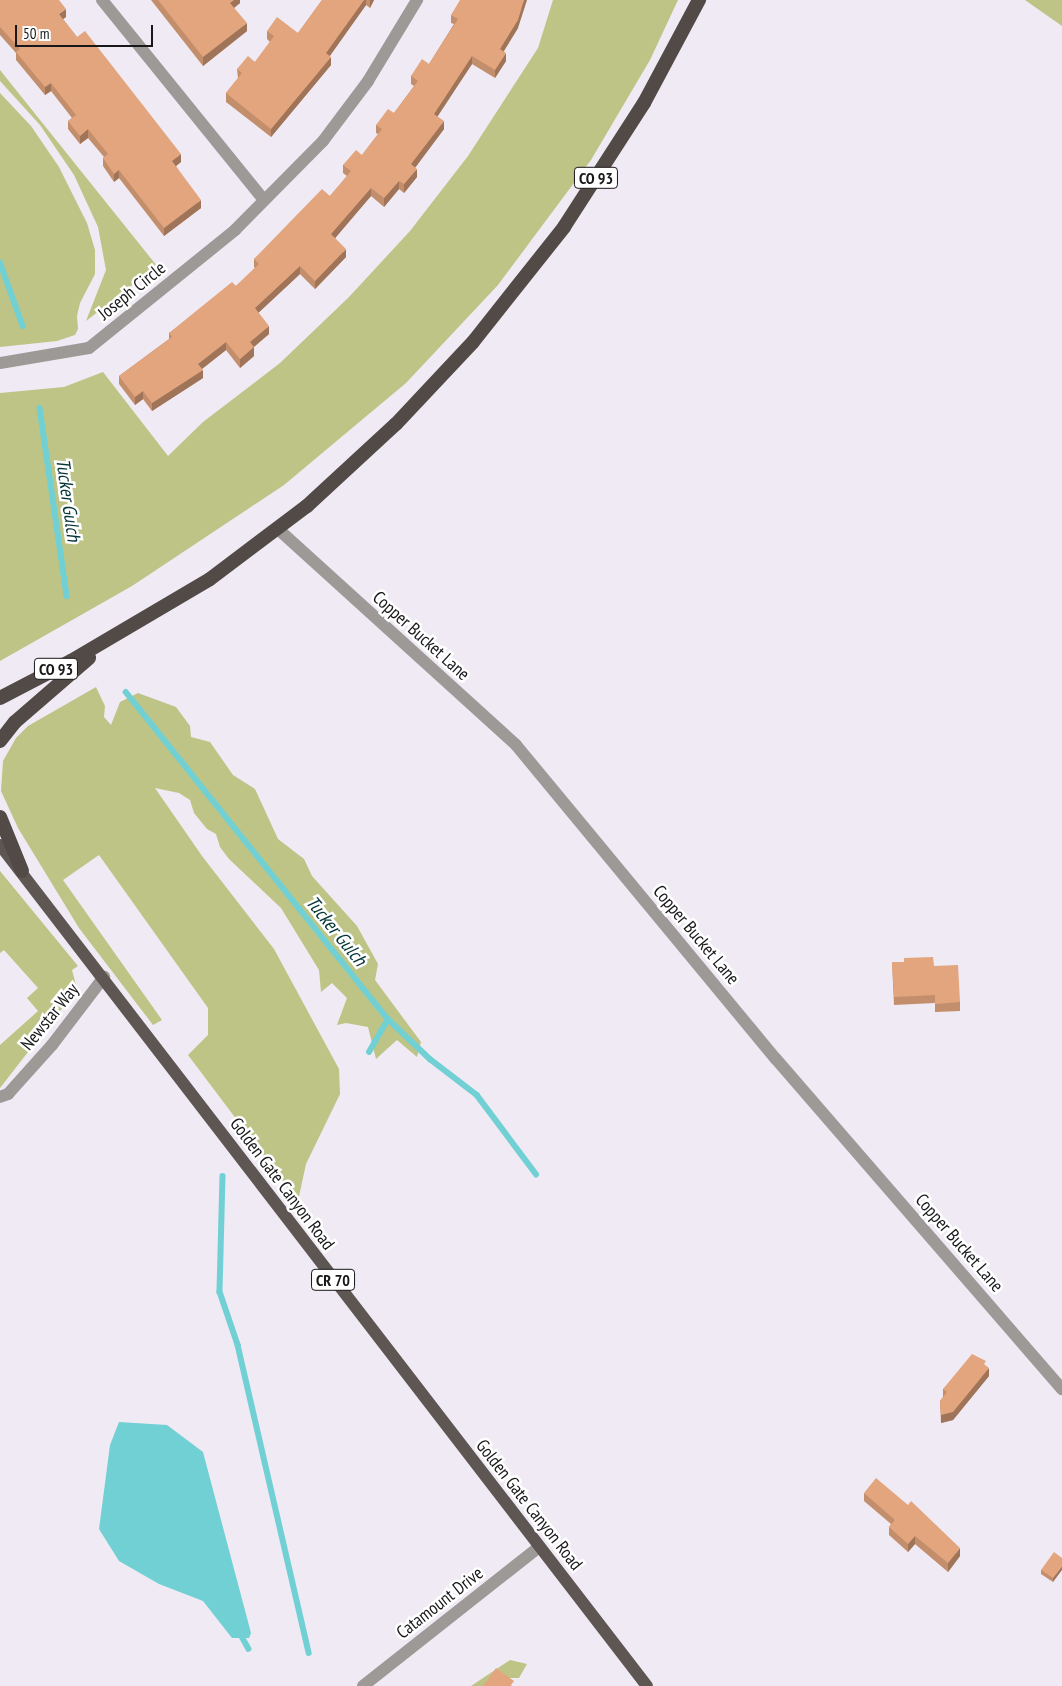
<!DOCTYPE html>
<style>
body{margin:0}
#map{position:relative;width:1062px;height:1686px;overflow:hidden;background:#efeaf3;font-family:"PT Sans Narrow",sans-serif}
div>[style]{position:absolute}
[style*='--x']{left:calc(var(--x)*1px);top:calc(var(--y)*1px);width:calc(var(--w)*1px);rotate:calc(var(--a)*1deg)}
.green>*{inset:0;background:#bec485}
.water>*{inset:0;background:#71d0d4}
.stream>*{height:5.5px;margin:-2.75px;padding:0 2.75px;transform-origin:2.75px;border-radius:2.75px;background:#71d0d4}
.minor>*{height:12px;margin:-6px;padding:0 6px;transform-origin:6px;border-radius:6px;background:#9d9997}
.primary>*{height:12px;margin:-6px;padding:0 6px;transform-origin:6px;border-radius:6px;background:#5d5652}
.trunk>*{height:14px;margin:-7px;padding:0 7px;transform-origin:7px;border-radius:7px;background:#524a46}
.wall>*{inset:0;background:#c38e6c}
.shaded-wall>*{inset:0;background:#9f7458}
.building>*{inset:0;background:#e3a57e}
span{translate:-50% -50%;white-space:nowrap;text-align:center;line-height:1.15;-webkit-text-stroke:5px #fff;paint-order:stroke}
.shield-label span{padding:1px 4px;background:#fff;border:1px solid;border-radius:4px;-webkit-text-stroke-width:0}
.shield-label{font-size:16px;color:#18171a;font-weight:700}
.street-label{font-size:18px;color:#18171a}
.water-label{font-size:19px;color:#033436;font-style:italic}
.scale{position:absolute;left:15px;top:25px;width:138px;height:22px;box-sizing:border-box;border:2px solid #18171a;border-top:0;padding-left:6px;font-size:15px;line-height:18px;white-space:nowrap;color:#18171a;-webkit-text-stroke:4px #fff;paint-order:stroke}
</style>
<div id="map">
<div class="green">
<div style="clip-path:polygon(553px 0,678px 0,650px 60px,591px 160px,498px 285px,406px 383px,284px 485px,132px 586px,0 661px,0 393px,64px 387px,103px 372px,168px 456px,203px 422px,280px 363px,349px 297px,410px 231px,468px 156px,538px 48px)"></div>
<div style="clip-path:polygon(1025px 0,1062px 0,1062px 26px)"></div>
<div style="clip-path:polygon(0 70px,157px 266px,86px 321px,106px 270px,98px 227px,74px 175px,40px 125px,0 81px)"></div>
<div style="clip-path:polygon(0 93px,31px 126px,59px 167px,87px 223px,95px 250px,95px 274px,80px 303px,77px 316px,78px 329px,75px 335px,57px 341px,0 347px)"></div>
<div style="clip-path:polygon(96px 687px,105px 706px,104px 717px,111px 725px,120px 702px,138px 693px,176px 707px,190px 726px,191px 737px,210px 742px,233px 775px,255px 789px,278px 839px,304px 859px,312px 876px,357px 926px,378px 964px,375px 980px,421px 1042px,417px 1057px,397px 1040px,376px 1059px,368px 1027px,346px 1023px,337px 1025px,347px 998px,332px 983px,321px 992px,319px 970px,281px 908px,229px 859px,220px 847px,216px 834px,207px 829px,194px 813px,190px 800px,179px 793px,155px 788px,202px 856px,274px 949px,339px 1069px,340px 1094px,306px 1164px,298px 1201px,188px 1055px,208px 1035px,208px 1008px,99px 855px,63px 880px,162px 1020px,153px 1025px,79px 928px,18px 828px,1px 791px,3px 761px,16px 738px,28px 726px)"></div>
<div style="clip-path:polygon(0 871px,78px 966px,72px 970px,77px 989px,0 1088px,0 1045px,38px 1011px,27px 998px,38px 988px,4px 950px,0 953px)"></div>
<div style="clip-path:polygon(510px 1660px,527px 1664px,519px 1678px,502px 1678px,494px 1686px,471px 1686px)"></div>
</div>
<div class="water">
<div style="clip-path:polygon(119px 1422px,167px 1425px,203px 1452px,251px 1633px,249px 1638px,232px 1638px,203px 1601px,159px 1584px,119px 1561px,99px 1529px,110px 1445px)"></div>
</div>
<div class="stream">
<div style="--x:0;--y:262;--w:68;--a:70.2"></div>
<div style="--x:40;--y:408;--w:190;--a:81.8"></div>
<div style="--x:126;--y:692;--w:419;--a:51.3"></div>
<div style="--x:388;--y:1019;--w:58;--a:43.6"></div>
<div style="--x:430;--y:1059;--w:59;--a:37.5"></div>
<div style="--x:477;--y:1095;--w:99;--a:53.2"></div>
<div style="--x:369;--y:1052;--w:38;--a:-60"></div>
<div style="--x:223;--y:1176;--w:116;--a:91.5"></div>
<div style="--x:220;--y:1292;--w:56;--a:71.2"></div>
<div style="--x:238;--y:1345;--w:316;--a:77"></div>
<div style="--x:240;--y:1633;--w:18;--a:61"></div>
</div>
<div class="minor">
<div style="--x:102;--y:0;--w:257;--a:51"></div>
<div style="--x:0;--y:363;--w:90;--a:-9.6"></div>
<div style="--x:89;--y:348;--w:188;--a:-38.9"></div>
<div style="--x:235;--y:230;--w:125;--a:-45.3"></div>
<div style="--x:323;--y:141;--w:75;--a:-53.1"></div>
<div style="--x:368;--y:81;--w:95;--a:-58.8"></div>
<div style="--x:278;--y:529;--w:321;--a:42.2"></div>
<div style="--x:516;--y:745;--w:408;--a:50.4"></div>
<div style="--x:776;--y:1059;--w:437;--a:49.1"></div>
<div style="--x:0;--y:1097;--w:9;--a:-21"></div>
<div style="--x:8;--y:1094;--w:66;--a:-48.1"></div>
<div style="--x:52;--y:1045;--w:86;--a:-52.6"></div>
<div style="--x:363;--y:1686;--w:224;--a:-38.3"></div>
</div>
<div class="primary">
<div style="--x:0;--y:845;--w:1061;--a:52.43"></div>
</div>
<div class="trunk">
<div style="--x:0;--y:698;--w:80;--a:-27.5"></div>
<div style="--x:71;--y:661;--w:161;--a:-30.5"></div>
<div style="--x:210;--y:579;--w:121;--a:-37"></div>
<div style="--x:307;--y:506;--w:121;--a:-42.7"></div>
<div style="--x:396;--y:424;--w:112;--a:-46.8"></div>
<div style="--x:473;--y:342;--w:147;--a:-51.6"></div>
<div style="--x:564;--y:227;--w:148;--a:-57.2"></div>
<div style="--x:644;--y:103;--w:117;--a:-61.9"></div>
<div style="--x:0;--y:741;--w:24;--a:-52"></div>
<div style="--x:15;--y:722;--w:98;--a:-40.9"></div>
<div style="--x:0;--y:817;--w:58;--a:67.8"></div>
</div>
<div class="wall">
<div style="clip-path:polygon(0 0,66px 17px,63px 19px,77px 37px,181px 162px,176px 166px,201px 208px,164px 236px,119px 178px,114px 182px,103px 166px,103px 158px,104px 157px,88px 138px,80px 144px,68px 129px,68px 121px,72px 118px,51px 91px,45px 95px,16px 60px,16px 53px,0 35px)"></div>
<div style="clip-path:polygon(151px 0,240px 0,240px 3px,234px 8px,247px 31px,203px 66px)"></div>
<div style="clip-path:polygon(322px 0,374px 0,370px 8px,366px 5px,330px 56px,331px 65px,271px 137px,226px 102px,226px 93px,238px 78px,237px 69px,255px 62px,270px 42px,267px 39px,267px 31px,298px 33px)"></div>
<div style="clip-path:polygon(451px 15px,518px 28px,504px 51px,506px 61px,495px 78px,472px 64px,437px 116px,444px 129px,415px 168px,417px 177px,404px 193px,399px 189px,384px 207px,371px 196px,335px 238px,346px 257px,315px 289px,300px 274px,258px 313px,269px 334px,254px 347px,254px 356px,240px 368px,226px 350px,202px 369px,203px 378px,152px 411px,143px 399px,135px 405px,119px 384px,119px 376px,169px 339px,169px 333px,236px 286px,255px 268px,254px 267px,254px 259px,330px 196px,347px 176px,343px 173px,343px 165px,362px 155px,378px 134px,376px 133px,376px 125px,394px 113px,414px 86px,411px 84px,411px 76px,429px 64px,454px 24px,451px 23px)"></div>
<div style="clip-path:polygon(892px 962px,934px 966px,960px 1002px,960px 1011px,935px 1012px,935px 1003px,894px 1005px)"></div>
<div style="clip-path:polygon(986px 1366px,989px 1376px,953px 1420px,941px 1423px,940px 1401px,943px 1397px,943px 1389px)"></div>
<div style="clip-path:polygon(864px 1493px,960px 1556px,948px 1572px,915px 1544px,908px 1552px,889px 1535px,889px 1527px,891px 1524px,864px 1501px)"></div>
<div style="clip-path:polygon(1062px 1558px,1053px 1582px,1041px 1574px,1041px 1570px)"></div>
</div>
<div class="shaded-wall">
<div style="clip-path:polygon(234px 0,240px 0,240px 3px,230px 11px,230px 3px)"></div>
<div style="clip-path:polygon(364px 0,366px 0,366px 5px,326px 61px,326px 53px)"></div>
<div style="clip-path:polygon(370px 0,374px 0,370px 8px)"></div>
<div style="clip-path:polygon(524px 0,527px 0,518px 28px,500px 57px,500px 49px)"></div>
<div style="clip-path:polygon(66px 9px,66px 17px,59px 22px,59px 14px)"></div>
<div style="clip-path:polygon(247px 23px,247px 31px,203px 66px,203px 57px)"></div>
<div style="clip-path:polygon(506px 53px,506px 61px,495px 78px,495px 70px)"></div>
<div style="clip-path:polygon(472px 56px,472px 64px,434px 122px,434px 114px)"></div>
<div style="clip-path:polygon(331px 57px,331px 65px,271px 137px,271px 129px)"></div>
<div style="clip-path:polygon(51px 83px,51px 91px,45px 95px,45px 87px)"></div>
<div style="clip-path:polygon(444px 121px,444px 129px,411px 173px,411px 164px)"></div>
<div style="clip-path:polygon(88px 129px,88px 138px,80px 144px,80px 136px)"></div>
<div style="clip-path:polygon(181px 154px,181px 162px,172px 169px,172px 161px)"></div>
<div style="clip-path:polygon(417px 169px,417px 177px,404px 193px,404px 184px)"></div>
<div style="clip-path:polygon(119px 170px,119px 178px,114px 182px,114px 174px)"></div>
<div style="clip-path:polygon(399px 181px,399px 189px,384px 207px,384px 198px)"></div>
<div style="clip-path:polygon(371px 188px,371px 196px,331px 243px,331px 234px)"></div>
<div style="clip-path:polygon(201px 200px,201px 208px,164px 236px,164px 228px)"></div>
<div style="clip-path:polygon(346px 249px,346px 257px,315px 289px,315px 281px)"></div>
<div style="clip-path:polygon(300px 266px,300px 274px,255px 316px,255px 308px)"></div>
<div style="clip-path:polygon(269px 326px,269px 334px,250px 350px,250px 342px)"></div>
<div style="clip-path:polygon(226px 342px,226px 350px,198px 372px,198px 364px)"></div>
<div style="clip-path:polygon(254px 347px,254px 356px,240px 368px,240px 359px)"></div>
<div style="clip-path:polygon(203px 370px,203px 378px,152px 411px,152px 403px)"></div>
<div style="clip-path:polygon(143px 391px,143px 399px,135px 405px,135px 397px)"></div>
<div style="clip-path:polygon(989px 1368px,989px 1376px,953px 1420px,941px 1423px,941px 1415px)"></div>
<div style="clip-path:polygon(915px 1536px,915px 1544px,908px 1552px,908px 1544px)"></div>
<div style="clip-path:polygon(960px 1548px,960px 1556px,948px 1572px,948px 1563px)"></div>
<div style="clip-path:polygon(1062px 1566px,1062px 1570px,1053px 1582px,1053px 1578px)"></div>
</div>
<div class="building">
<div style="clip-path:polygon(0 0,59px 0,66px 9px,59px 14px,77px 37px,85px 31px,181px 154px,172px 161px,201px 200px,164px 228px,119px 170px,114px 174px,103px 158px,108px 154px,88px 129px,80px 136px,68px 121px,76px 115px,51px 83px,45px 87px,16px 52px,20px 49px,0 27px)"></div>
<div style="clip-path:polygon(158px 0,234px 0,230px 3px,247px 23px,203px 57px)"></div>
<div style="clip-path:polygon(322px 0,364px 0,326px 53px,331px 57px,271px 129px,226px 93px,242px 73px,237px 69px,248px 56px,255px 62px,274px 36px,267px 31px,277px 17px,298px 33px)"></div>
<div style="clip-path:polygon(460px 0,524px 0,518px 20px,500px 49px,506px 53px,495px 70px,472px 56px,434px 114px,444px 121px,411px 164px,417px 169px,404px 184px,399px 181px,384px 198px,371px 188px,331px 234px,346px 249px,315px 281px,300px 266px,255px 308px,269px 326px,250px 342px,254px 347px,240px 359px,226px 342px,198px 364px,203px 370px,152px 403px,143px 391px,135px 397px,119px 376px,172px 337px,169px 333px,232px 282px,236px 286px,259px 264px,254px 259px,322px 189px,330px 196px,351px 171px,343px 165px,356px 150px,362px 155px,382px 129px,376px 125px,388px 109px,394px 113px,418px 81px,411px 76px,422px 59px,429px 64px,458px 19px,451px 15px)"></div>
<div style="clip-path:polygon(933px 957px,934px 966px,958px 965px,960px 1002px,935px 1004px,935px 995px,894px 997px,892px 962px,904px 962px,904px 958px)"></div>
<div style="clip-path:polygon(972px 1354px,986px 1361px,984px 1364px,989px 1368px,953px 1412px,941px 1415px,940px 1401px,947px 1392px,943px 1389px)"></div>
<div style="clip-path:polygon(876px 1478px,908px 1505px,911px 1501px,960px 1548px,948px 1563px,915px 1536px,908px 1544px,889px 1527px,895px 1520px,864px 1493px)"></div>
<div style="clip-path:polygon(1054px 1552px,1062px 1558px,1062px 1566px,1053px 1578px,1041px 1570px)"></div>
<div style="clip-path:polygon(496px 1668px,514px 1681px,511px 1685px,512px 1686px,483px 1686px)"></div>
</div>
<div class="shield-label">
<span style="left:596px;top:178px">CO 93</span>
<span style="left:56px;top:669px">CO 93</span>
<span style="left:333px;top:1280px">CR 70</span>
</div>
<div class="street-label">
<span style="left:132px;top:291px;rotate:-39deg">Joseph Circle</span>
<span style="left:421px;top:636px;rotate:42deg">Copper Bucket Lane</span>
<span style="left:696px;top:935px;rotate:50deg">Copper Bucket Lane</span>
<span style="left:50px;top:1017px;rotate:-51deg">Newstar Way</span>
<span style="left:282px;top:1184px;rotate:53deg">Golden Gate Canyon Road</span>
<span style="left:959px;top:1243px;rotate:49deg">Copper Bucket Lane</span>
<span style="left:529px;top:1505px;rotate:52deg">Golden Gate Canyon Road</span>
<span style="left:440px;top:1603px;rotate:-38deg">Catamount Drive</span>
</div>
<div class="water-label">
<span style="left:68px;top:500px;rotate:82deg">Tucker Gulch</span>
<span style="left:336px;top:931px;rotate:51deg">Tucker Gulch</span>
</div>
<div class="scale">50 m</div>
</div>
